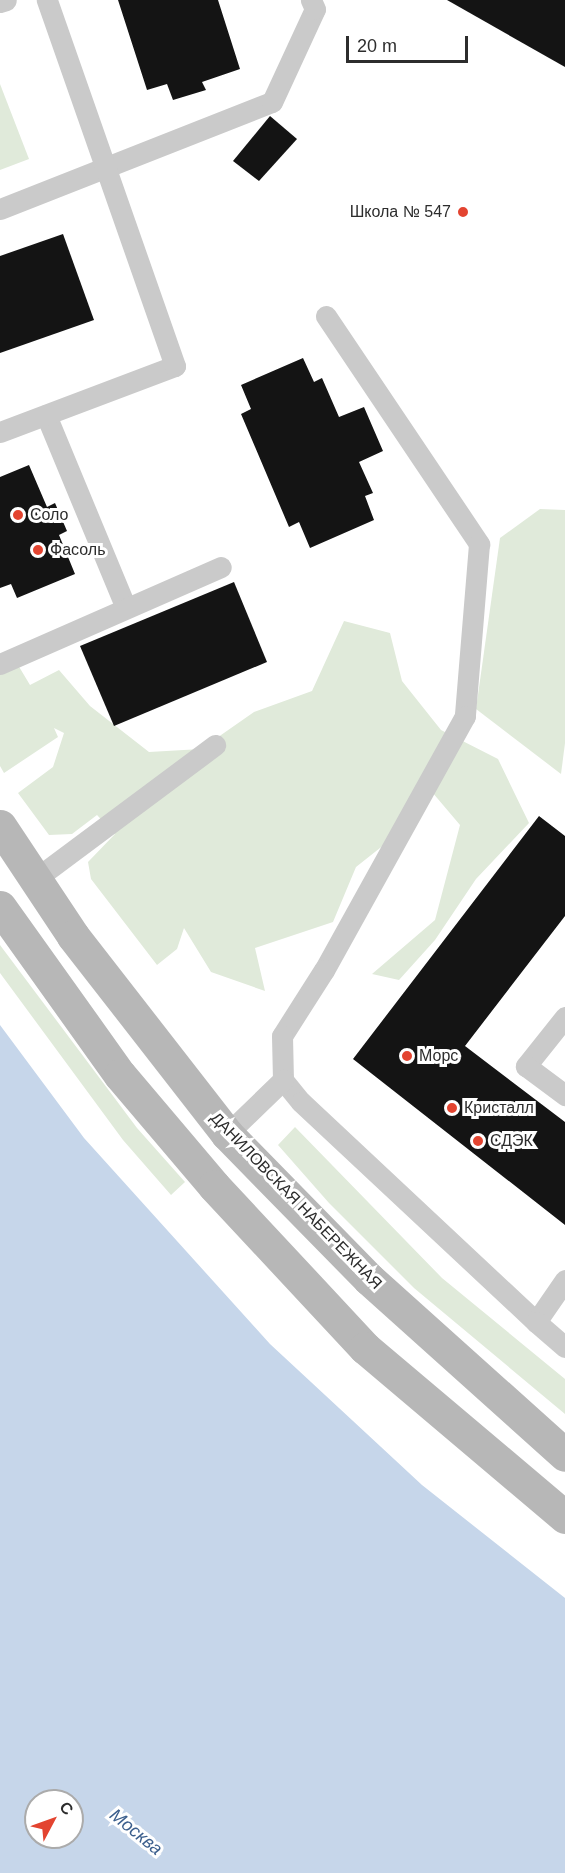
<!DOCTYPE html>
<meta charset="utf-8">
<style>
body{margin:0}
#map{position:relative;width:565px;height:1873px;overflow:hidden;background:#fff;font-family:Arial,sans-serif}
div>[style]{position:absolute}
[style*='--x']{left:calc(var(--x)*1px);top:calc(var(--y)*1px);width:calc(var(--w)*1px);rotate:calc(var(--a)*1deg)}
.green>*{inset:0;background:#e0eada}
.water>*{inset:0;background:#c6d6ea}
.building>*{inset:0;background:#141414}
.lane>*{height:21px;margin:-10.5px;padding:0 10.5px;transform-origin:10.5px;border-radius:10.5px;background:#cacaca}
.secondary>*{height:33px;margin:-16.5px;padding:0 16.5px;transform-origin:16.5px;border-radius:16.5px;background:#b7b7b7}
.dots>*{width:16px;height:16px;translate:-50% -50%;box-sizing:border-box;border:3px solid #fff;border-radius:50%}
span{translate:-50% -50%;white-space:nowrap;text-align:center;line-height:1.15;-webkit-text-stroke:6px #fff;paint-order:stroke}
.poi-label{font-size:16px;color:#2d2d2d}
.right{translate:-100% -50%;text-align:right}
.left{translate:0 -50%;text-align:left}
.street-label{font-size:16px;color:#2d2d2d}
.water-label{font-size:18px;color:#3c5f8d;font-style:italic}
.north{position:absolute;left:24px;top:1789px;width:60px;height:60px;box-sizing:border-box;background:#fff;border:2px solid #ababab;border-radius:50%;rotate:49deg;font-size:16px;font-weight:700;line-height:24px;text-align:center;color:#2d2d2d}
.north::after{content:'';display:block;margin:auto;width:21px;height:27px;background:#e34430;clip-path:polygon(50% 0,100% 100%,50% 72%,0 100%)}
.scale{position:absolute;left:346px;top:36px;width:122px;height:27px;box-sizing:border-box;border:3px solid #2d2d2d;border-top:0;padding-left:8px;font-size:18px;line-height:21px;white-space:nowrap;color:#2d2d2d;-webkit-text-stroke:4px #fff;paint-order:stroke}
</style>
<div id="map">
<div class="green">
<div style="clip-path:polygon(0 84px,29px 159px,0 170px)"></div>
<div style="clip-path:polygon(540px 509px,565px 510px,565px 743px,561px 774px,476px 709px,500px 538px)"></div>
<div style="clip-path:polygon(344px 621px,390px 633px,402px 681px,441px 730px,498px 759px,529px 823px,476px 879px,435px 940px,399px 980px,372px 974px,435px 920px,460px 825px,432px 792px,404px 829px,356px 867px,333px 922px,255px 948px,265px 991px,211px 972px,184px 928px,177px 949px,157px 965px,91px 879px,88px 862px,115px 834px,97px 815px,72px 834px,49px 835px,18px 793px,53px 767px,64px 733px,54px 728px,58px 737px,4px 773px,0 766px,0 674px,18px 665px,30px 685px,59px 670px,90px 706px,149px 752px,201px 749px,254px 712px,312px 691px)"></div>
<div style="clip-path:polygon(0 945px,137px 1128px,185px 1182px,171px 1195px,123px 1140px,0 973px)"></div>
<div style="clip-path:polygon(295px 1127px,442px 1278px,565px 1379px,565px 1414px,414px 1288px,329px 1203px,278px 1145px)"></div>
</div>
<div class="water">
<div style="clip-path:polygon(evenodd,0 1025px,84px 1138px,270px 1344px,422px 1485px,565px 1598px,565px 1873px,0 1873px,0 1025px,36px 1801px,72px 1801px,72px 1837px,36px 1837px,36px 1801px)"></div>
</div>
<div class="building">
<div style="clip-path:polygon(118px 0,218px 0,240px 69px,202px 82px,206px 90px,173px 100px,167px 84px,147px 90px)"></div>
<div style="clip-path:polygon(447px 0,565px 0,565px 67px)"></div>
<div style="clip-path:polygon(270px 116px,297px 139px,259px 181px,233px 161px)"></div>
<div style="clip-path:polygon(63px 234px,94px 320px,0 353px,0 256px)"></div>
<div style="clip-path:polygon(303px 358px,314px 382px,322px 378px,339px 417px,364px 407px,383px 451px,359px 462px,373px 493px,365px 496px,374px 520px,310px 548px,299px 522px,289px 527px,241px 414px,251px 409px,241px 385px)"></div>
<div style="clip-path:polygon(29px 465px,47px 507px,55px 503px,67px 531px,59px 535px,75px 574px,17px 598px,11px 584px,0 588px,0 477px)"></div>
<div style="clip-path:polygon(234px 582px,267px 662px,114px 726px,80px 646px)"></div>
<div style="clip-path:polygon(539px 816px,565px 836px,565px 916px,465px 1046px,565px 1122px,565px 1225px,353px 1059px)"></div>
</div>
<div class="lane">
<div style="--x:0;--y:2;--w:6;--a:-18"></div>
<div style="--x:0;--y:209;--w:292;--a:-21.5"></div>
<div style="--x:272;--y:102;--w:102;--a:-65.2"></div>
<div style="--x:315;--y:9;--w:10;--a:-114"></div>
<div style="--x:326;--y:316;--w:275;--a:56.1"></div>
<div style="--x:479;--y:544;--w:173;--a:94.7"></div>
<div style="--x:465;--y:716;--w:291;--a:119"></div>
<div style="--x:324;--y:970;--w:78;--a:122.5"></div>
<div style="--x:282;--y:1036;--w:44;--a:88.7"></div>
<div style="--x:283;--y:1080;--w:28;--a:51"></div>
<div style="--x:301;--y:1102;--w:322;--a:43.1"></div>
<div style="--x:536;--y:1322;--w:51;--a:-55.4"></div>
<div style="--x:46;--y:415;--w:209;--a:67.5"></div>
<div style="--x:0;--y:432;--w:187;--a:-20.7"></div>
<div style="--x:175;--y:366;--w:388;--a:-109.3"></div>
<div style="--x:0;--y:664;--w:241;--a:-23.7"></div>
<div style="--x:34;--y:880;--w:226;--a:-36.7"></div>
<div style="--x:565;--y:1017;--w:63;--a:128.5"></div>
<div style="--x:526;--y:1066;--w:49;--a:36.6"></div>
<div style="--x:227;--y:1134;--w:78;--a:-44"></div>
<div style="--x:536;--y:1322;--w:38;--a:41"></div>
</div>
<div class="secondary">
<div style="--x:0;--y:826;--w:132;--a:56.4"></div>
<div style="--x:73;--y:936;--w:251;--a:52.1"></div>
<div style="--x:227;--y:1134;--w:203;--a:45.6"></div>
<div style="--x:369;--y:1279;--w:263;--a:41.9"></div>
<div style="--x:0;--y:907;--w:206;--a:54.5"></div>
<div style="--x:120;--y:1075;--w:145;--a:49.7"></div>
<div style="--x:214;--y:1186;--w:221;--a:47"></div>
<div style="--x:365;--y:1348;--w:262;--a:40.2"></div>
</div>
<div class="dots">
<div style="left:463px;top:212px;background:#e34430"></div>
<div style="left:18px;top:515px;background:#e34430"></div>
<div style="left:38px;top:550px;background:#e34430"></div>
<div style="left:407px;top:1056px;background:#e34430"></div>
<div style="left:452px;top:1108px;background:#e34430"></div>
<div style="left:478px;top:1141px;background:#e34430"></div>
</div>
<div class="poi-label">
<span class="right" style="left:451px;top:212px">Школа № 547</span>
<span class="left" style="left:30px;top:515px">Соло</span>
<span class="left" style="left:50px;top:550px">Фасоль</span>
<span class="left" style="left:419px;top:1056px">Морс</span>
<span class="left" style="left:464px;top:1108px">Кристалл</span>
<span class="left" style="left:490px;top:1141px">СДЭК</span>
</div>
<div class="street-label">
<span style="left:296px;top:1201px;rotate:46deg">ДАНИЛОВСКАЯ НАБЕРЕЖНАЯ</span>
</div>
<div class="water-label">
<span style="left:136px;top:1832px;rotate:39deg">Москва</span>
</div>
<div class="north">С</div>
<div class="scale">20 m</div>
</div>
